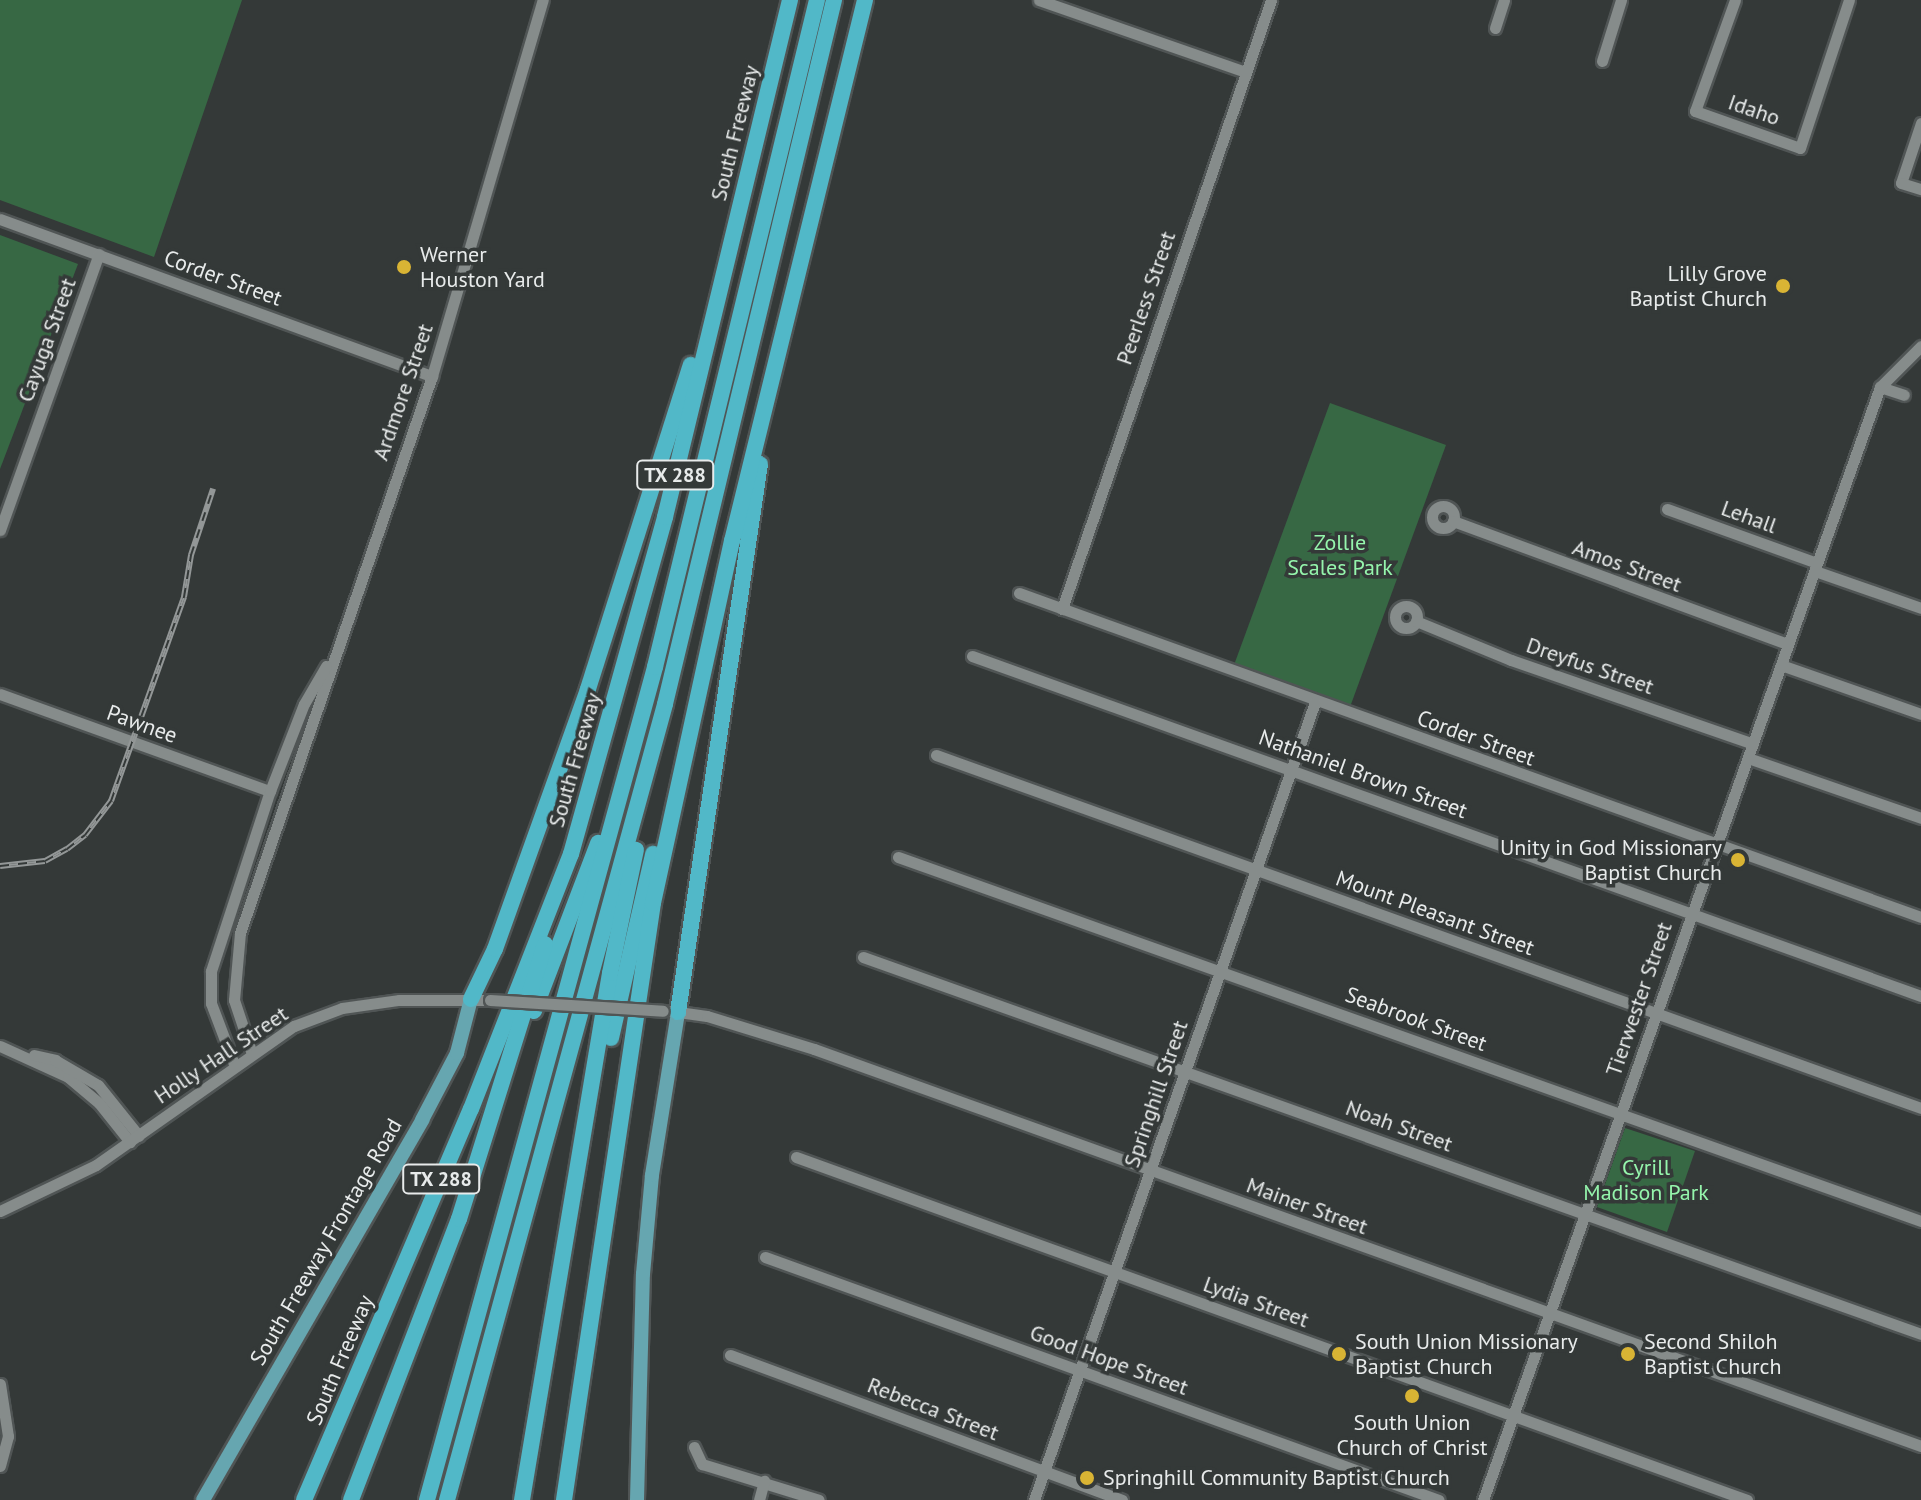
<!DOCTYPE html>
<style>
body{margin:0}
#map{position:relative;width:1921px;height:1500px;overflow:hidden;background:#343938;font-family:"PT Sans",sans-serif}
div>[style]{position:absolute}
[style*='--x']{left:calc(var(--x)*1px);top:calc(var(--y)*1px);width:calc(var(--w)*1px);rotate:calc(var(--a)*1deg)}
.green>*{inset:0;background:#376844}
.roads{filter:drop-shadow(2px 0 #505555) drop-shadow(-2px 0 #505555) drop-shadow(0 2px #505555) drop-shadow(0 -2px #505555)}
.minor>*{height:11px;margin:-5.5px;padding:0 5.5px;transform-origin:5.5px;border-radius:5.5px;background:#868c8b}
.minor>.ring{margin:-5.5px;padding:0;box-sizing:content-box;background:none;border:11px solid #868c8b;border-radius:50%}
.major>*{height:14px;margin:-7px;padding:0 7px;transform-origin:7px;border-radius:7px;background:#66a6b0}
.highway>*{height:16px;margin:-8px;padding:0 8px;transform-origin:8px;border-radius:8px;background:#51b8c8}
.rail>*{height:6px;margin-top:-3px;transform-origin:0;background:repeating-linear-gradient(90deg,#343938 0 9px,#939797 0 18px);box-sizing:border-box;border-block:2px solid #939797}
.bridges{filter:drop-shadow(2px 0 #505555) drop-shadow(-2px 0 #505555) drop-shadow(0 2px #505555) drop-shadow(0 -2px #505555)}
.minor-bridge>*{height:11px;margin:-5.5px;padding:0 5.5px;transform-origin:5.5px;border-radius:5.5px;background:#868c8b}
.dots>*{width:22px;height:22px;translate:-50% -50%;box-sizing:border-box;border:4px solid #343938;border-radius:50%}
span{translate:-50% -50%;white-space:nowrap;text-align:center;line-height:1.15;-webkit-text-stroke:7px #343938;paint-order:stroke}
.shield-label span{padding:2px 6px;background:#343938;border:2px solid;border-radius:6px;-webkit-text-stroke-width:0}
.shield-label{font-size:20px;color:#e8ebeb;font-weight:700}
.street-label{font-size:22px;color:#e8ebeb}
.poi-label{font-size:22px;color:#e8ebeb}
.left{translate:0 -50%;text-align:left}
.right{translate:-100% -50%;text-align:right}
.park-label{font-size:22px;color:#95f5ac}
</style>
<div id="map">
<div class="green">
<div style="clip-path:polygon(0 0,242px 0,154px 257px,0 200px)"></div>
<div style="clip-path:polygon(0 235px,78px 264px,0 469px)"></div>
<div style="clip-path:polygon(1330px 403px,1446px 445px,1350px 707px,1234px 665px)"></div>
<div style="clip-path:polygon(1625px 1128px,1695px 1151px,1667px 1232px,1597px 1207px)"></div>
</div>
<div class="roads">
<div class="minor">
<div style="--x:1039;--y:0;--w:219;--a:19.2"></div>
<div style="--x:1735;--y:0;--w:118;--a:109.8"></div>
<div style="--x:1695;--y:111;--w:111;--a:19.4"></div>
<div style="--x:1800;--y:148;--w:156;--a:-71.7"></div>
<div style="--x:1495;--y:28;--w:29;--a:-72"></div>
<div style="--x:1602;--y:61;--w:64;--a:-72.7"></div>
<div style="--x:1921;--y:123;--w:63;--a:108.4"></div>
<div style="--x:1901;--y:183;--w:21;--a:17"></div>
<div style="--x:0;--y:219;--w:460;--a:20"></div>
<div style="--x:1880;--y:387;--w:25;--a:18"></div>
<div class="ring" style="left:1432px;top:506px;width:11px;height:11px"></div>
<div style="--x:1667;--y:509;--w:159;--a:19.8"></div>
<div style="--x:1453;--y:521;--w:357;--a:20.2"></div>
<div style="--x:0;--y:530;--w:293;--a:-70.3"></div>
<div style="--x:1815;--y:571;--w:112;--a:19.2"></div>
<div style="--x:1019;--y:593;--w:958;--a:19.76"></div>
<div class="ring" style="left:1395px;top:606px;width:11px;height:11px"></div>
<div style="--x:1062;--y:609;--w:644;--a:-71.06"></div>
<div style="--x:1416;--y:621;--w:103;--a:22.3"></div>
<div style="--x:1511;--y:660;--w:256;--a:19.1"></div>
<div style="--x:972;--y:656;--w:1008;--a:19.71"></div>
<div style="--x:1781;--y:665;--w:148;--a:19.3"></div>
<div style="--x:0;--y:694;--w:287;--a:19.8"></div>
<div style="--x:936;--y:755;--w:1046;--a:19.72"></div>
<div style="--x:1748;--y:758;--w:183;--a:19.1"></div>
<div style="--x:898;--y:857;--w:1086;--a:19.59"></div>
<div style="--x:863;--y:957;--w:1123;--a:19.61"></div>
<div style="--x:671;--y:1011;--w:36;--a:8"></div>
<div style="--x:707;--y:1016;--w:112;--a:17.1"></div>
<div style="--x:814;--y:1049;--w:1176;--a:19.73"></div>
<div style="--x:0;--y:1046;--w:75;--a:24.5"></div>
<div style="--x:68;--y:1077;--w:40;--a:40"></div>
<div style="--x:99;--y:1103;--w:50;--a:51.5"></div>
<div style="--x:252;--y:1054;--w:57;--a:-108.4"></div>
<div style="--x:234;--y:1000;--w:67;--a:-84.9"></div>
<div style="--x:240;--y:933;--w:589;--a:-70.98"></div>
<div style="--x:432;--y:376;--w:392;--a:-73.6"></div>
<div style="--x:34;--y:1055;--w:22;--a:13"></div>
<div style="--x:55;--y:1060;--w:50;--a:30.2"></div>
<div style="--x:98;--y:1085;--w:65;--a:51.2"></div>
<div style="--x:234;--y:1064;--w:65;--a:-110.7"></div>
<div style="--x:211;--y:1003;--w:32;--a:-90"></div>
<div style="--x:211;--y:971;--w:189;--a:-71.9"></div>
<div style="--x:270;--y:791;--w:93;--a:-68.7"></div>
<div style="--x:304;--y:704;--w:44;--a:-59.9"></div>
<div style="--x:796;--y:1157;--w:1011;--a:19.83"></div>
<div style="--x:0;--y:1211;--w:106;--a:-25.6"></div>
<div style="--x:96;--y:1165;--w:242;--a:-35.1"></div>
<div style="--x:294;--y:1026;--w:51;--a:-20.6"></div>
<div style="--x:342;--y:1008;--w:58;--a:-8"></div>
<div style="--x:399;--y:1000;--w:91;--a:0"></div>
<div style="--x:765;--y:1257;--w:716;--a:19.83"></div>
<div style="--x:730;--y:1355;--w:418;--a:20.3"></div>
<div style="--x:0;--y:1384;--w:53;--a:81.3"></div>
<div style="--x:8;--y:1436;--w:31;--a:105"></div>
<div style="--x:694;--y:1447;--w:19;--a:65"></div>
<div style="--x:702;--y:1464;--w:122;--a:17.1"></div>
<div style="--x:759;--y:1500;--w:20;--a:-75"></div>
<div style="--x:1034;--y:1500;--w:846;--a:-70.6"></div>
<div style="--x:1483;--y:1500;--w:1182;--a:-70.37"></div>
<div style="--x:1880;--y:387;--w:58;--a:-45"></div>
</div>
<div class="major">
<div style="--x:203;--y:1500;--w:439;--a:-60"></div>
<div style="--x:422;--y:1120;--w:76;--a:-62.4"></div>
<div style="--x:457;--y:1053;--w:56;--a:-75.5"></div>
<div style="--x:637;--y:1500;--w:226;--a:-88.5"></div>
<div style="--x:643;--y:1274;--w:99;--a:-84.8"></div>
<div style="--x:652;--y:1175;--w:165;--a:-80.9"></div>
</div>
<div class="highway">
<div style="--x:471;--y:999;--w:55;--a:-64.4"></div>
<div style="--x:495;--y:949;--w:276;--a:-70.3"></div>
<div style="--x:588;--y:689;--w:340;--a:-72.4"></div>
<div style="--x:534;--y:1011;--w:180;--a:-69.1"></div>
<div style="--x:678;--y:1012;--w:554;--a:-81.49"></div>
<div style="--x:611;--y:1038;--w:189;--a:-77.1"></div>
<div style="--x:304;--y:1500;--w:425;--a:-66.9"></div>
<div style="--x:471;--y:1109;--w:274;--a:-68.6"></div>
<div style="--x:571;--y:854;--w:350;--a:-74.4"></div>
<div style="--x:665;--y:517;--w:532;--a:-76.41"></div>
<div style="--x:351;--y:1500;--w:301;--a:-69"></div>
<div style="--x:459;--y:1219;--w:288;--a:-72.6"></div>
<div style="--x:427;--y:1500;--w:864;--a:-74.69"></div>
<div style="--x:655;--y:667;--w:686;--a:-76.35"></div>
<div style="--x:447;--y:1500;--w:825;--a:-74.68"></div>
<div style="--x:665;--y:704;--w:724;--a:-76.5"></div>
<div style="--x:522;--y:1500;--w:534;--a:-80.52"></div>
<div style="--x:610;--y:973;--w:126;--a:-78.1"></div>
<div style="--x:564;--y:1500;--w:604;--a:-81.52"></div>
<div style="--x:653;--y:903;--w:371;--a:-77.7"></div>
<div style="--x:732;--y:541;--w:557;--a:-76.19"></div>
</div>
</div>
<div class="rail">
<div style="--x:0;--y:866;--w:45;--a:-6.3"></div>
<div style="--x:45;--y:861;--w:25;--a:-29"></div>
<div style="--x:67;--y:849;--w:23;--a:-38"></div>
<div style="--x:85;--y:835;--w:43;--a:-52.6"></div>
<div style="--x:111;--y:801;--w:217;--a:-70.3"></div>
<div style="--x:184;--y:597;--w:43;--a:-80.5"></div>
<div style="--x:191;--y:555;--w:70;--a:-71.6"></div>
</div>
<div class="bridges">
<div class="minor-bridge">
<div style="--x:490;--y:1000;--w:173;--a:3.6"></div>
</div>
</div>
<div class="dots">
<div style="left:404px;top:267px;background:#d9b434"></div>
<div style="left:1783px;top:286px;background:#d9b434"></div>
<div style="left:1738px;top:860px;background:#d9b434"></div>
<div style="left:1339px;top:1354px;background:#d9b434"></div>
<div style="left:1628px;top:1354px;background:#d9b434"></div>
<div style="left:1412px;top:1396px;background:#d9b434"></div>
<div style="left:1087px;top:1478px;background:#d9b434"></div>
</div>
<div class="shield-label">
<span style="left:675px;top:475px">TX 288</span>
<span style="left:441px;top:1179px">TX 288</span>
</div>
<div class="street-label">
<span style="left:1754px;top:110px;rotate:19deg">Idaho</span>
<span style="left:735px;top:133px;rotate:-76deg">South Freeway</span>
<span style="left:223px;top:278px;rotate:20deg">Corder Street</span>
<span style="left:1146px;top:298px;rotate:-71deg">Peerless Street</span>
<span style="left:47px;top:340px;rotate:-70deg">Cayuga Street</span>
<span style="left:403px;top:392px;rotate:-71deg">Ardmore Street</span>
<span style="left:1749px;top:517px;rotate:20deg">Lehall</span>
<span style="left:1627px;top:566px;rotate:20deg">Amos Street</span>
<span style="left:1590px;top:666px;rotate:19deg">Dreyfus Street</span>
<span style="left:142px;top:724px;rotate:20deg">Pawnee</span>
<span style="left:1476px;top:738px;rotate:20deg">Corder Street</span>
<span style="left:575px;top:760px;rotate:-74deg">South Freeway</span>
<span style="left:1363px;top:774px;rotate:20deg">Nathaniel Brown Street</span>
<span style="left:1435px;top:913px;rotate:20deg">Mount Pleasant Street</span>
<span style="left:1639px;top:999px;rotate:-71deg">Tierwester Street</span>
<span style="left:1416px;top:1019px;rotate:20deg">Seabrook Street</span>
<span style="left:221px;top:1055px;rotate:-34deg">Holly Hall Street</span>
<span style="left:1156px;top:1094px;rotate:-71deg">Springhill Street</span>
<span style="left:1399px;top:1126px;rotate:20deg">Noah Street</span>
<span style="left:1307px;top:1206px;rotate:20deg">Mainer Street</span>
<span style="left:326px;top:1242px;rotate:-60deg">South Freeway Frontage Road</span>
<span style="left:1256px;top:1302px;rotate:20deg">Lydia Street</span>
<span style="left:340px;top:1360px;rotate:-67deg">South Freeway</span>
<span style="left:1109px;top:1360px;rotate:20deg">Good Hope Street</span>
<span style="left:933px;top:1409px;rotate:21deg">Rebecca Street</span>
</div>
<div class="poi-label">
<span class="left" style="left:420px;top:267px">Werner<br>Houston Yard</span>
<span class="right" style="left:1767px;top:286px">Lilly Grove<br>Baptist Church</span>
<span class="right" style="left:1722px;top:860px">Unity in God Missionary<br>Baptist Church</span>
<span class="left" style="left:1355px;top:1354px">South Union Missionary<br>Baptist Church</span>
<span class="left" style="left:1644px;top:1354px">Second Shiloh<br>Baptist Church</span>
<span style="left:1412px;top:1435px">South Union<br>Church of Christ</span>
<span class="left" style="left:1103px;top:1478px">Springhill Community Baptist Church</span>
</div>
<div class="park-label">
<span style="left:1340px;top:555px">Zollie<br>Scales Park</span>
<span style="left:1646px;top:1180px">Cyrill<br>Madison Park</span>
</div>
</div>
